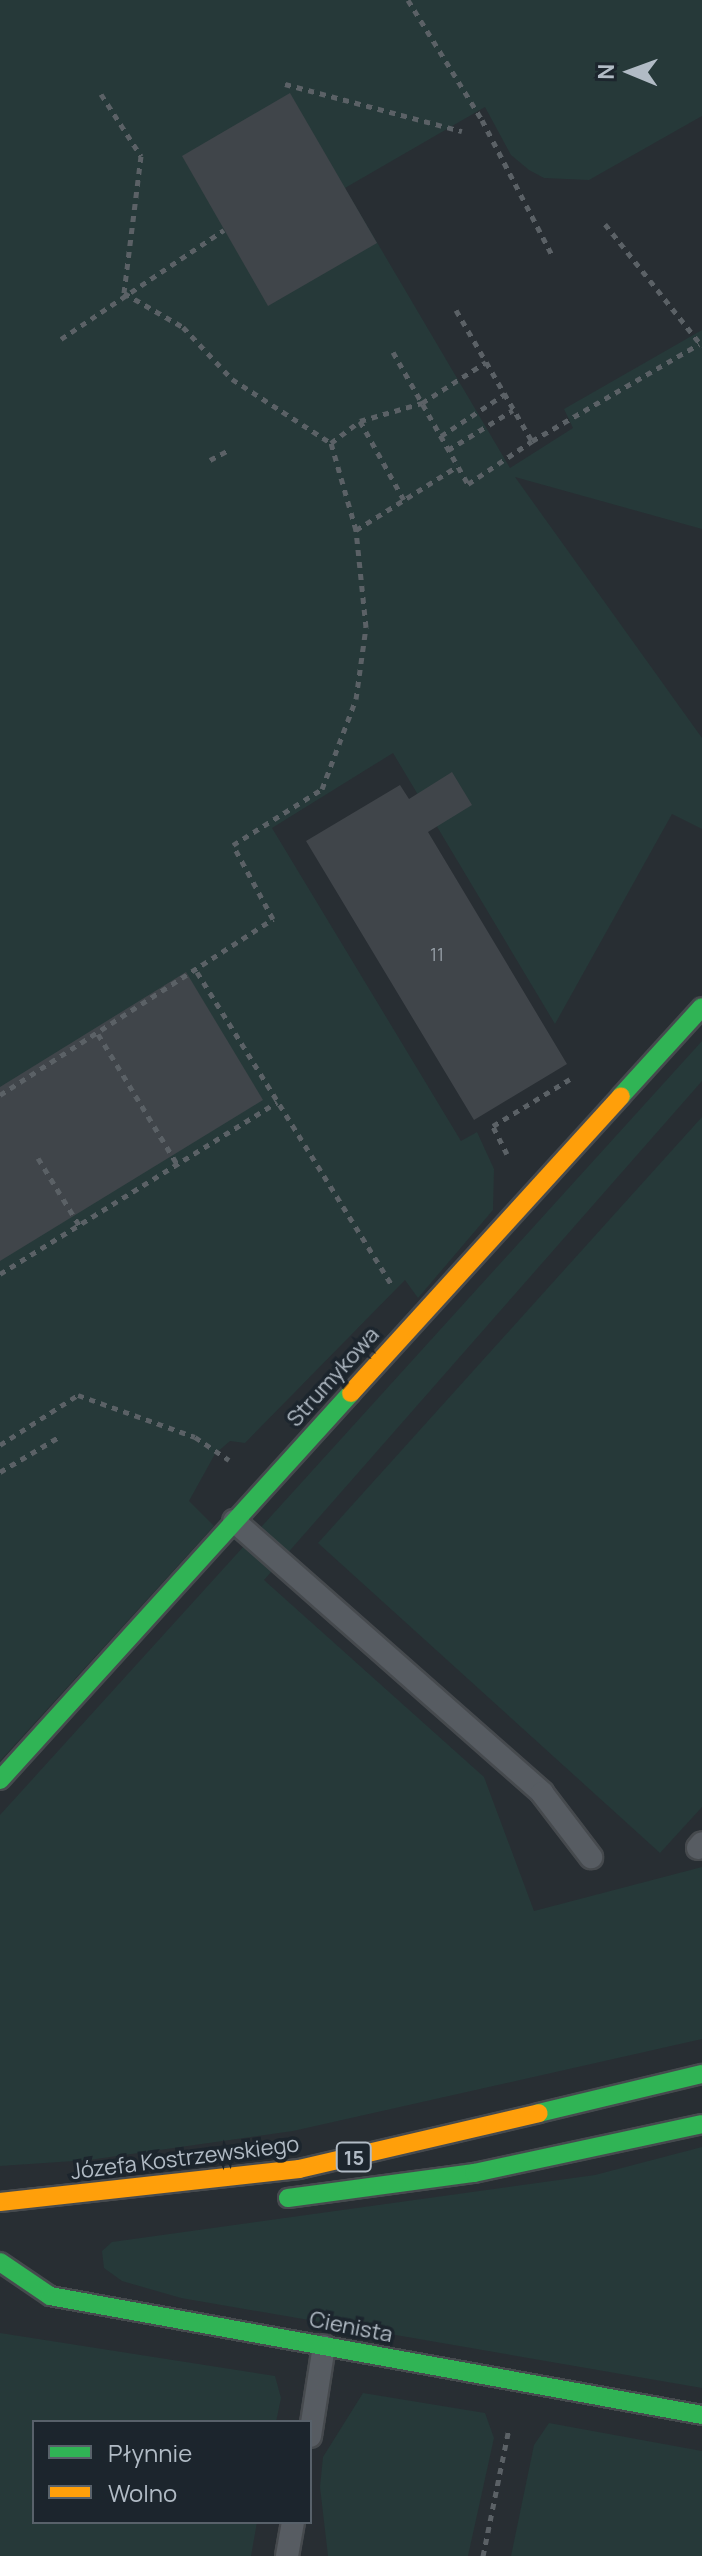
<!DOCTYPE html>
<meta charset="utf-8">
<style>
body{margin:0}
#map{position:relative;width:702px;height:2556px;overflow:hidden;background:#282e33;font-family:Manrope,sans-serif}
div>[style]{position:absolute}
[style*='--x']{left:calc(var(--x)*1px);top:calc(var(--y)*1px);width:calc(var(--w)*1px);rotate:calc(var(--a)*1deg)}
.green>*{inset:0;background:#263939}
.building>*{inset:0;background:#40454a}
.path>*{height:5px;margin-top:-2.5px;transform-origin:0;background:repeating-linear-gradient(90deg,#5b6166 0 6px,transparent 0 12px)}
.roads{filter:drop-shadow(2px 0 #464a4e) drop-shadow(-2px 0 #464a4e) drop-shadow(0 2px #464a4e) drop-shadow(0 -2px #464a4e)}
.lane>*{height:22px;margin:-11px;padding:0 11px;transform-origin:11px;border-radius:11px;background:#575c62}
.fast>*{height:18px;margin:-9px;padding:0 9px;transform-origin:9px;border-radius:9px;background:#30b455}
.slow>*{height:18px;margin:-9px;padding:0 9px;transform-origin:9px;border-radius:9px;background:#ff9f0a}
span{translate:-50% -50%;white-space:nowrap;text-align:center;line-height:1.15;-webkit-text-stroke:7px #1c252d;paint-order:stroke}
.number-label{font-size:18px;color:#959ea6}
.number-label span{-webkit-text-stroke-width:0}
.shield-label span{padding:2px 6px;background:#1c252d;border:2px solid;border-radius:6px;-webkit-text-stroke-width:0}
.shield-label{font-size:20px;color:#b1bbc5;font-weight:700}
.street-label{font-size:22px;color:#b1bbc5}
.legend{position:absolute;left:32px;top:2420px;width:280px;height:104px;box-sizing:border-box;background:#1c252d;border:2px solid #58616a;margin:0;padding:10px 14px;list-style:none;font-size:24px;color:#b1bbc5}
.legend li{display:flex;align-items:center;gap:16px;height:40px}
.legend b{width:40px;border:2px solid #58616a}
.north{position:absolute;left:590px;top:32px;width:80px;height:80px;-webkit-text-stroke:6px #1c252d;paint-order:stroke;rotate:271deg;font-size:22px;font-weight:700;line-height:32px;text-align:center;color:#b1bbc5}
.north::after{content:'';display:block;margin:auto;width:28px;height:36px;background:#b1bbc5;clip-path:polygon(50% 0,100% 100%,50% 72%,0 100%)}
</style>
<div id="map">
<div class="green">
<div style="clip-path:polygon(0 0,702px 0,702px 116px,589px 180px,544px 178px,529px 170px,511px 155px,485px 107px,345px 188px,510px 468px,573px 428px,564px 409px,702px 330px,702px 529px,515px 477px,702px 738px,702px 829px,672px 814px,555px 1024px,393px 753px,272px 828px,461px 1141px,477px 1132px,494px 1169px,493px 1210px,418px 1298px,405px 1280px,245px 1443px,230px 1441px,215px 1454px,189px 1501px,214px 1526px,0 1761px)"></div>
<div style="clip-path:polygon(702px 1041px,702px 1081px,264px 1580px,484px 1777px,534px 1911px,702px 1867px,702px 2039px,293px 2131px,89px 2160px,0 2166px,0 1815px)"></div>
<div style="clip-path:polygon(702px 1117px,702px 1807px,660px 1853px,318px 1543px)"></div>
<div style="clip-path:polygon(702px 2147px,702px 2388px,181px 2298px,122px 2281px,104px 2268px,102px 2251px,112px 2242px,595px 2175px)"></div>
<div style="clip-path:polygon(0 2333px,275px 2376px,281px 2398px,276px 2422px,34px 2422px,34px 2522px,257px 2522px,251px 2556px,0 2556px)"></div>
<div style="clip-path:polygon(363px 2393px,485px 2413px,494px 2438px,468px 2556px,328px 2556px,320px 2487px,323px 2457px)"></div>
<div style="clip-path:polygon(549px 2423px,702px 2451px,702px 2556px,511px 2556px,534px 2445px)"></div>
</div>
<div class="building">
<div style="clip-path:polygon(290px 93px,377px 243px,268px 306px,182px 156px)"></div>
<div style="clip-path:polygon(452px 772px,472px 805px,428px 832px,567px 1064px,474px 1120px,306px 841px,400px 785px,409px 799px)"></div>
<div style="clip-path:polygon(186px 972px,263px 1100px,0 1261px,0 1087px)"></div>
</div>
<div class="path">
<div style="--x:408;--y:0;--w:141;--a:58.3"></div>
<div style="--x:482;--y:120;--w:152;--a:62.6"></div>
<div style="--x:285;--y:84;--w:183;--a:14.9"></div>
<div style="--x:101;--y:94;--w:74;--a:57.2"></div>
<div style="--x:141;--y:156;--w:138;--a:97.1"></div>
<div style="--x:124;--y:293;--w:68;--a:30"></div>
<div style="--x:183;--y:327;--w:71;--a:46.7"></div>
<div style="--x:232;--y:379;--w:118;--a:32.9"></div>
<div style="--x:605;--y:224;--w:156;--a:51.5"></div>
<div style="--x:456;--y:310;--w:151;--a:59.9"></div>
<div style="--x:532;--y:441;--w:193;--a:-30.1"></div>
<div style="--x:61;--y:339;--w:196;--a:-33.8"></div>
<div style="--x:393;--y:352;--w:152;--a:60.4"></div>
<div style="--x:468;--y:484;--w:77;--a:-33.9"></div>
<div style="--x:360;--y:421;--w:90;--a:60.9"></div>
<div style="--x:441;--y:436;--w:77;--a:-33.3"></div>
<div style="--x:448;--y:450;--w:76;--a:-31.6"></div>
<div style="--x:210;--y:460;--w:21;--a:-28"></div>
<div style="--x:356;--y:530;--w:120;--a:-32.1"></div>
<div style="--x:197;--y:972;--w:367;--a:58.1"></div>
<div style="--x:98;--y:1034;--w:152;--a:58.7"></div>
<div style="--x:0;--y:1095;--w:325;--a:-32.8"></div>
<div style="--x:273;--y:919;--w:84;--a:-118.4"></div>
<div style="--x:233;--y:845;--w:105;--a:-32.2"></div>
<div style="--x:322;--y:789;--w:96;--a:-69.3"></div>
<div style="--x:356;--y:699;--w:73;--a:-82.1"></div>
<div style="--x:366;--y:627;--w:98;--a:-95.9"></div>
<div style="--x:356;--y:530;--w:91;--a:-106"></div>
<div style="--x:331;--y:443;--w:36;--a:-37"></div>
<div style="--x:360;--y:421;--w:65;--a:-16.2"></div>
<div style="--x:422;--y:403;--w:76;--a:-32.6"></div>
<div style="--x:507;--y:1154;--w:31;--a:-117"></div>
<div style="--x:493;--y:1126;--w:90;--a:-31.4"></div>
<div style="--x:38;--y:1158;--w:79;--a:58.5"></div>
<div style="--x:0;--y:1274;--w:326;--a:-31.8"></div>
<div style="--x:0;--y:1445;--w:93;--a:-32.7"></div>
<div style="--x:78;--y:1395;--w:124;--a:19.7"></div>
<div style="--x:195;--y:1437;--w:41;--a:34.1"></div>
<div style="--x:0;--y:1472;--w:69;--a:-30.7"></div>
<div style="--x:483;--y:2556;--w:131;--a:-78.5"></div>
</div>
<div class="roads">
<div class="lane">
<div style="--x:234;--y:1521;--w:411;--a:41.4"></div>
<div style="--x:542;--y:1793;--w:81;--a:52.6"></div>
<div style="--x:698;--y:1848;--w:6;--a:-51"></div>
<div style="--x:310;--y:2436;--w:91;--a:-81.2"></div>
<div style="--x:287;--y:2556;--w:35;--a:-80"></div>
</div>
<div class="fast">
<div style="--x:621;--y:1096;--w:120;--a:-47.7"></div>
<div style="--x:0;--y:1780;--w:522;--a:-47.79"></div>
<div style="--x:539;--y:2113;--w:168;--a:-13.5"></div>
<div style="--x:288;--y:2198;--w:188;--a:-7.7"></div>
<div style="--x:474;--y:2173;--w:233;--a:-12.1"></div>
<div style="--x:0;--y:2262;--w:60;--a:34.2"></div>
<div style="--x:50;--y:2296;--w:663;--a:10.34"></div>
</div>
<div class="slow">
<div style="--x:351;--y:1393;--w:401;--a:-47.7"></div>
<div style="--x:0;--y:2202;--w:301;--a:-6.3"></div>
<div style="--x:299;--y:2169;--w:246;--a:-13.1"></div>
</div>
</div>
<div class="number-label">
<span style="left:437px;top:954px">11</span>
</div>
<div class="shield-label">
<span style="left:354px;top:2157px">15</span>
</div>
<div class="street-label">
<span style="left:333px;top:1377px;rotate:-48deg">Strumykowa</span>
<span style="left:185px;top:2158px;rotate:-7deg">Józefa Kostrzewskiego</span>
<span style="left:351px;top:2327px;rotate:11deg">Cienista</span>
</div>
<ul class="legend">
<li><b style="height:10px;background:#30b455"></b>Płynnie</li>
<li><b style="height:10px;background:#ff9f0a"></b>Wolno</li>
</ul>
<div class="north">N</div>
</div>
